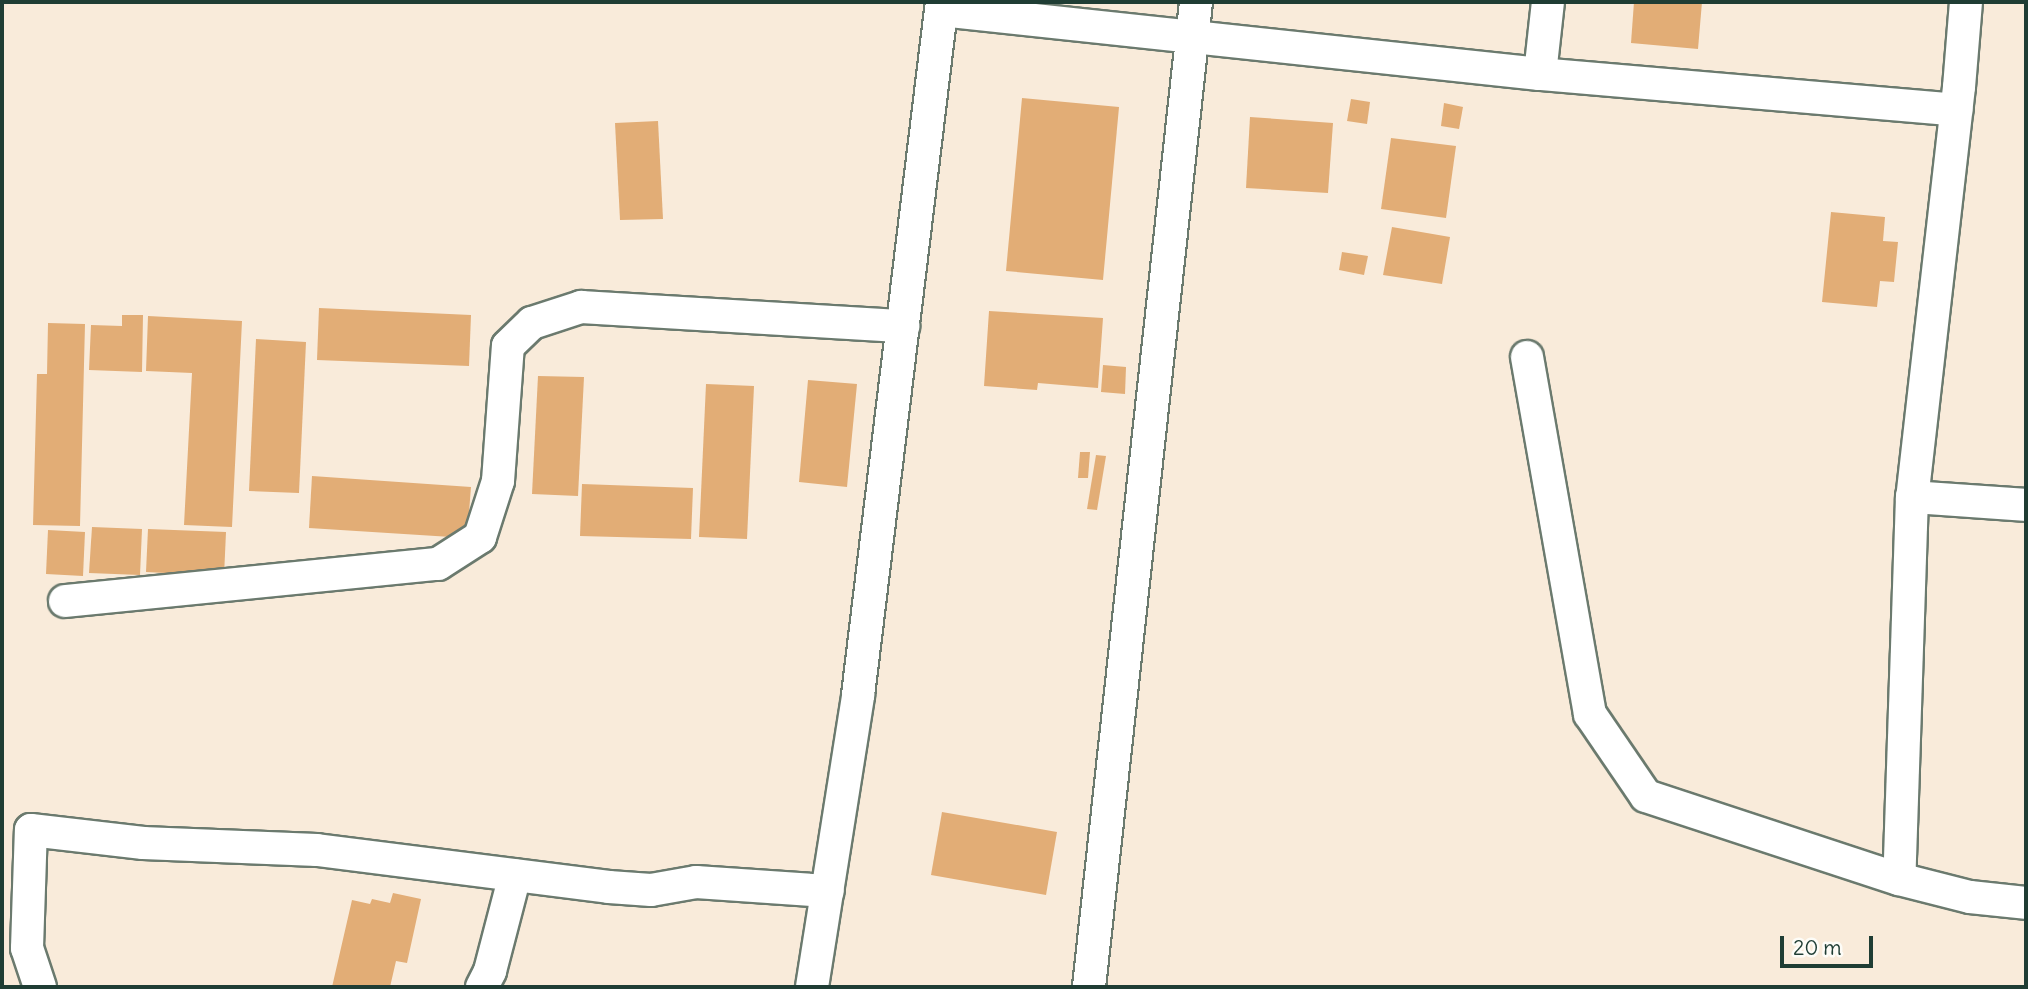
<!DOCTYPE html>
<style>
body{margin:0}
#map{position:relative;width:2028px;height:989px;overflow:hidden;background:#f9ebda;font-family:Delius,sans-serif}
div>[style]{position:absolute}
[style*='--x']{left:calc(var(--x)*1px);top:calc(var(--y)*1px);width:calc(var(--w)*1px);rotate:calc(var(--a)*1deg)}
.building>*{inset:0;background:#e2ad76}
.roads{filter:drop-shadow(2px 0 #6b7a6e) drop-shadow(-2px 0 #6b7a6e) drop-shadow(0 2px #6b7a6e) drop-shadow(0 -2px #6b7a6e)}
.street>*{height:32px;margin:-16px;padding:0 16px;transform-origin:16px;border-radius:16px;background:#fff}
span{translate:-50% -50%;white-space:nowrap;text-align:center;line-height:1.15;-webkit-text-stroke:7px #fdfcf7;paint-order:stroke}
.frame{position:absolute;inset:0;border:4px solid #1f3d34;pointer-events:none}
.scale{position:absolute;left:1780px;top:936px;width:93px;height:32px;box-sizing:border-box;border:4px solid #1f3d34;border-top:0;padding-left:9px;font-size:21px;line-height:24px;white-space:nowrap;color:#1f3d34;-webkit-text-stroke:5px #fdfcf7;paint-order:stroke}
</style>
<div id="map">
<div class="building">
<div style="clip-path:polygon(1634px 2px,1702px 2px,1698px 49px,1631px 43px)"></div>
<div style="clip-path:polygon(1022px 98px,1119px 107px,1103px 280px,1006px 271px)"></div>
<div style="clip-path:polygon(1351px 99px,1370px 102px,1367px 124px,1347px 121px)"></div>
<div style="clip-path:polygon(1444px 103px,1463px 107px,1459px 129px,1441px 126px)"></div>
<div style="clip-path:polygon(1250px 117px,1333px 123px,1328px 193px,1246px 188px)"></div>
<div style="clip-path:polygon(658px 121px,663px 219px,620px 220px,615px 123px)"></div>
<div style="clip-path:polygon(1391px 138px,1456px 146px,1446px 218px,1381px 209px)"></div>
<div style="clip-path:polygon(1831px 212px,1885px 217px,1883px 241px,1898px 242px,1894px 282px,1880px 281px,1877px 307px,1822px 302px)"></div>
<div style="clip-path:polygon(1392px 227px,1450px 237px,1442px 284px,1383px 275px)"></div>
<div style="clip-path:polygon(1342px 252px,1368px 256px,1364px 275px,1339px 270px)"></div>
<div style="clip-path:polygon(319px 308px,471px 315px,469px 366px,317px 360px)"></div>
<div style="clip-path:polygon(989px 311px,1103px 318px,1098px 388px,1038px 383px,1037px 390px,984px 386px)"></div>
<div style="clip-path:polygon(122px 315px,143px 315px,142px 372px,89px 370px,91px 325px,122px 326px)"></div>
<div style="clip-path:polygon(148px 316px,242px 321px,232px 527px,184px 525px,192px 373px,146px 371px)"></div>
<div style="clip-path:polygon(48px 323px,85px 324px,80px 526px,33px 525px,37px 374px,47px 374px)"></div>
<div style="clip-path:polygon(256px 339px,306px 342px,299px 493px,249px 491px)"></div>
<div style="clip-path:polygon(1103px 365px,1126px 367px,1125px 394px,1101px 392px)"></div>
<div style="clip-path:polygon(538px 376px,584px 377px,578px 496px,532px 494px)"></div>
<div style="clip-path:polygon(808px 380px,857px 384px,847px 487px,799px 482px)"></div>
<div style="clip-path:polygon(706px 384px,754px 386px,747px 539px,699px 537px)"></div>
<div style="clip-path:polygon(1080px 452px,1090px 452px,1088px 478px,1078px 478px)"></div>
<div style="clip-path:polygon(1096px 455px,1106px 456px,1097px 510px,1087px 509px)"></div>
<div style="clip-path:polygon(312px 476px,471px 487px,467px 538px,309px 528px)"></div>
<div style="clip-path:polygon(582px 484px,693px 488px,691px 539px,580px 536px)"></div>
<div style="clip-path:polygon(92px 527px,142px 529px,140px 575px,89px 573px)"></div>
<div style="clip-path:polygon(148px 529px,226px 532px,224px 576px,146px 572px)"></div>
<div style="clip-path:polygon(48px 530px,85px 532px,83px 576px,46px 574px)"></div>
<div style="clip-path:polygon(942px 812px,1057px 832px,1046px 895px,931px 875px)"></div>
<div style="clip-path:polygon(393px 893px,421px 899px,407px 963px,396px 961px,390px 987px,332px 987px,352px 900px,370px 904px,372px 899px,390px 903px)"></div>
</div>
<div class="roads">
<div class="street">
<div style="--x:1966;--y:2;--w:85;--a:94.7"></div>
<div style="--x:1959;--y:87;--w:413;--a:96.5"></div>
<div style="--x:1912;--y:497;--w:114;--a:4"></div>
<div style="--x:941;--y:10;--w:602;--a:6.1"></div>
<div style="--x:1540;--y:74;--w:72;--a:-83.7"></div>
<div style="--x:1540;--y:74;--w:418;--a:4.9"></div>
<div style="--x:1527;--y:357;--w:363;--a:80"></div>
<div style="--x:1590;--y:714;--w:99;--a:55.7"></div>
<div style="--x:1646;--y:796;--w:266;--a:18.2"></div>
<div style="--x:1912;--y:497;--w:382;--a:91.9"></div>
<div style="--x:1899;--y:879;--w:73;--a:14.2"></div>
<div style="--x:1970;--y:897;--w:56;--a:6.1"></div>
<div style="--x:65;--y:601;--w:375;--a:-5.7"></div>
<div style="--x:438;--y:564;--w:50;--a:-32.7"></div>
<div style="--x:480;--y:537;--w:59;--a:-72.2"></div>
<div style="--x:498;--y:481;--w:135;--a:-85.8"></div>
<div style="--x:508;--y:346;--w:33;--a:-44"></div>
<div style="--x:532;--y:323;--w:52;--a:-18.1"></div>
<div style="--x:581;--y:307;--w:323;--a:3.4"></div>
<div style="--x:40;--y:987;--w:41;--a:-108.4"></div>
<div style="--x:27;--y:948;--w:118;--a:-88.1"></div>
<div style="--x:31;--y:830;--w:113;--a:6.6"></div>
<div style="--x:143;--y:843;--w:174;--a:2.3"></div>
<div style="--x:317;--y:850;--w:294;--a:7.2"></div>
<div style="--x:609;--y:887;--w:42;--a:4.1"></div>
<div style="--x:651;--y:890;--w:46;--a:-10.1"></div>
<div style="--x:696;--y:882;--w:132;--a:3.9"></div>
<div style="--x:482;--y:987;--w:18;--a:-63"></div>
<div style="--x:490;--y:971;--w:99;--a:-75.4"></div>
<div style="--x:812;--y:987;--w:296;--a:-81"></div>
<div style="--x:858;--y:695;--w:698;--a:-83.09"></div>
<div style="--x:1089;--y:987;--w:991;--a:-83.8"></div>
</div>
</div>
<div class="frame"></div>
<div class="scale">20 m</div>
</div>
